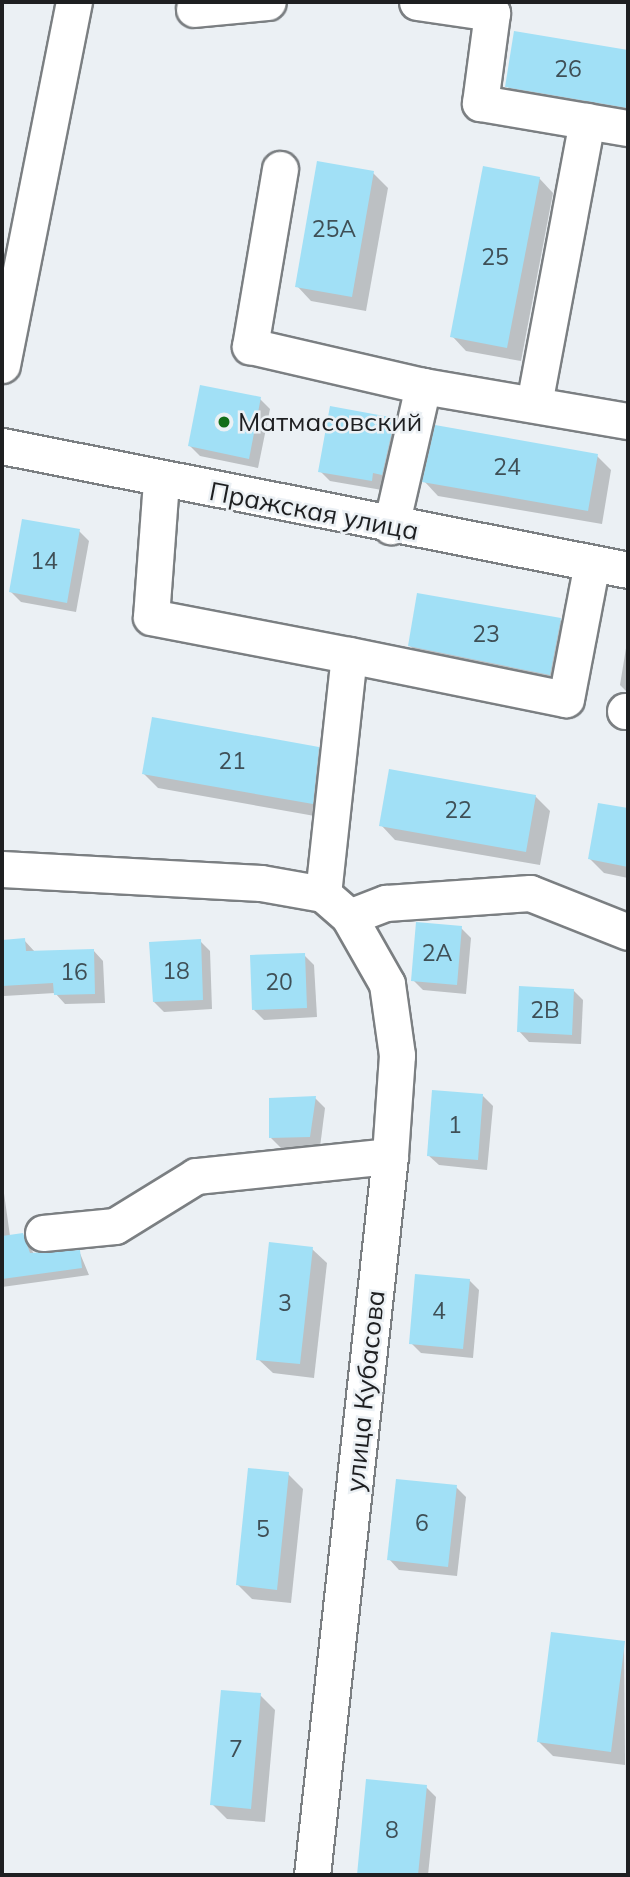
<!DOCTYPE html>
<meta charset="utf-8">
<style>
body{margin:0}
#map{position:relative;width:630px;height:1877px;overflow:hidden;background:#ebf0f4;font-family:Mulish,sans-serif}
div>[style]{position:absolute}
[style*='--x']{left:calc(var(--x)*1px);top:calc(var(--y)*1px);width:calc(var(--w)*1px);rotate:calc(var(--a)*1deg)}
.shadow>*{inset:0;background:#0003}
.building>*{inset:0;background:#a1e0f6}
.roads{filter:drop-shadow(2px 0 #7b7f82) drop-shadow(-2px 0 #7b7f82) drop-shadow(0 2px #7b7f82) drop-shadow(0 -2px #7b7f82)}
.minor>*{height:35px;margin:-17.5px;padding:0 17.5px;transform-origin:17.5px;border-radius:17.5px;background:#fff}
.dots>*{width:19px;height:19px;translate:-50% -50%;box-sizing:border-box;border:4px solid #ebf0f4;border-radius:50%}
span{translate:-50% -50%;white-space:nowrap;text-align:center;line-height:1.15;-webkit-text-stroke:5px #ebf0f4;paint-order:stroke}
.number-label{font-size:23px;color:#3f4f56}
.number-label span{-webkit-text-stroke-width:0}
.poi-label{font-size:26px;color:#1e1f21}
.left{translate:0 -50%;text-align:left}
.street-label{font-size:26px;color:#1e1f21}
.frame{position:absolute;inset:0;border:4px solid #1e1f21;pointer-events:none}
</style>
<div id="map">
<div class="shadow">
<div style="clip-path:polygon(515px 33px,628px 52px,628px 119px,521px 101px,507px 86px)"></div>
<div style="clip-path:polygon(373px 173px,388px 188px,366px 311px,311px 301px,297px 286px)"></div>
<div style="clip-path:polygon(539px 178px,553px 193px,521px 361px,466px 351px,452px 336px)"></div>
<div style="clip-path:polygon(260px 399px,270px 409px,258px 468px,200px 456px,190px 446px)"></div>
<div style="clip-path:polygon(394px 420px,404px 430px,392px 484px,383px 482px,382px 490px,330px 481px,320px 471px)"></div>
<div style="clip-path:polygon(597px 456px,611px 470px,602px 524px,438px 496px,424px 481px)"></div>
<div style="clip-path:polygon(79px 531px,89px 541px,76px 612px,21px 602px,11px 592px)"></div>
<div style="clip-path:polygon(560px 620px,575px 634px,564px 688px,424px 660px,410px 646px)"></div>
<div style="clip-path:polygon(628px 636px,628px 693px,620px 685px)"></div>
<div style="clip-path:polygon(318px 748px,332px 763px,326px 818px,158px 788px,144px 774px)"></div>
<div style="clip-path:polygon(535px 796px,550px 811px,540px 865px,395px 840px,381px 825px)"></div>
<div style="clip-path:polygon(599px 805px,628px 810px,628px 878px,604px 873px,590px 859px)"></div>
<div style="clip-path:polygon(461px 928px,471px 938px,466px 994px,423px 990px,413px 980px)"></div>
<div style="clip-path:polygon(24px 940px,35px 952px,93px 950px,103px 961px,105px 1003px,65px 1004px,55px 993px,4px 996px,2px 942px)"></div>
<div style="clip-path:polygon(200px 941px,210px 951px,212px 1009px,164px 1012px,154px 1002px)"></div>
<div style="clip-path:polygon(304px 955px,314px 965px,317px 1017px,264px 1020px,254px 1010px)"></div>
<div style="clip-path:polygon(573px 990px,583px 1000px,581px 1044px,529px 1042px,519px 1031px)"></div>
<div style="clip-path:polygon(483px 1096px,493px 1106px,487px 1170px,439px 1165px,428px 1155px)"></div>
<div style="clip-path:polygon(315px 1098px,325px 1108px,320px 1147px,281px 1148px,271px 1138px)"></div>
<div style="clip-path:polygon(2px 1179px,10px 1236px,23px 1235px,34px 1254px,79px 1251px,89px 1275px,2px 1287px)"></div>
<div style="clip-path:polygon(312px 1249px,327px 1263px,314px 1378px,273px 1373px,258px 1359px)"></div>
<div style="clip-path:polygon(469px 1280px,479px 1290px,473px 1358px,421px 1353px,411px 1343px)"></div>
<div style="clip-path:polygon(288px 1474px,303px 1489px,291px 1603px,252px 1599px,238px 1585px)"></div>
<div style="clip-path:polygon(456px 1487px,466px 1497px,457px 1576px,399px 1570px,389px 1559px)"></div>
<div style="clip-path:polygon(624px 1643px,625px 1765px,553px 1756px,539px 1742px)"></div>
<div style="clip-path:polygon(260px 1695px,275px 1710px,265px 1822px,227px 1819px,212px 1804px)"></div>
<div style="clip-path:polygon(368px 1781px,426px 1787px,436px 1797px,428px 1875px,358px 1875px)"></div>
</div>
<div class="building">
<div style="clip-path:polygon(514px 31px,628px 50px,628px 108px,505px 87px)"></div>
<div style="clip-path:polygon(317px 161px,374px 171px,352px 297px,295px 287px)"></div>
<div style="clip-path:polygon(483px 166px,540px 177px,507px 348px,450px 337px)"></div>
<div style="clip-path:polygon(200px 385px,261px 397px,249px 459px,188px 446px)"></div>
<div style="clip-path:polygon(330px 406px,395px 418px,382px 475px,373px 473px,372px 481px,318px 472px)"></div>
<div style="clip-path:polygon(435px 425px,598px 454px,588px 511px,422px 482px)"></div>
<div style="clip-path:polygon(22px 519px,80px 529px,67px 603px,9px 592px)"></div>
<div style="clip-path:polygon(417px 593px,561px 618px,550px 675px,408px 646px)"></div>
<div style="clip-path:polygon(152px 717px,319px 747px,313px 804px,142px 774px)"></div>
<div style="clip-path:polygon(389px 769px,536px 795px,526px 852px,379px 826px)"></div>
<div style="clip-path:polygon(598px 803px,628px 808px,628px 867px,588px 859px)"></div>
<div style="clip-path:polygon(416px 922px,462px 926px,457px 985px,411px 981px)"></div>
<div style="clip-path:polygon(25px 938px,26px 951px,94px 949px,95px 994px,54px 995px,53px 983px,2px 986px,2px 940px)"></div>
<div style="clip-path:polygon(201px 939px,203px 1000px,153px 1002px,149px 942px)"></div>
<div style="clip-path:polygon(305px 953px,307px 1008px,252px 1010px,250px 955px)"></div>
<div style="clip-path:polygon(519px 986px,574px 989px,572px 1035px,517px 1032px)"></div>
<div style="clip-path:polygon(432px 1090px,483px 1094px,478px 1160px,427px 1156px)"></div>
<div style="clip-path:polygon(316px 1096px,310px 1137px,269px 1138px,269px 1098px)"></div>
<div style="clip-path:polygon(23px 1233px,30px 1253px,80px 1250px,82px 1268px,2px 1279px,2px 1236px)"></div>
<div style="clip-path:polygon(269px 1242px,313px 1247px,300px 1364px,256px 1360px)"></div>
<div style="clip-path:polygon(415px 1274px,470px 1279px,463px 1349px,409px 1344px)"></div>
<div style="clip-path:polygon(248px 1468px,289px 1472px,277px 1590px,236px 1585px)"></div>
<div style="clip-path:polygon(396px 1479px,457px 1485px,448px 1567px,387px 1560px)"></div>
<div style="clip-path:polygon(551px 1632px,625px 1641px,611px 1752px,537px 1742px)"></div>
<div style="clip-path:polygon(221px 1690px,261px 1693px,251px 1809px,210px 1805px)"></div>
<div style="clip-path:polygon(366px 1779px,427px 1785px,418px 1875px,357px 1875px)"></div>
</div>
<div class="roads">
<div class="minor">
<div style="--x:417;--y:2;--w:76;--a:8.3"></div>
<div style="--x:492;--y:13;--w:91;--a:97.6"></div>
<div style="--x:480;--y:103;--w:150;--a:9.6"></div>
<div style="--x:194;--y:9;--w:74;--a:-5.4"></div>
<div style="--x:280;--y:169;--w:180;--a:99.6"></div>
<div style="--x:250;--y:346;--w:178;--a:13"></div>
<div style="--x:423;--y:386;--w:144;--a:102.9"></div>
<div style="--x:2;--y:365;--w:370;--a:-78.8"></div>
<div style="--x:423;--y:386;--w:208;--a:9.7"></div>
<div style="--x:534;--y:404;--w:288;--a:-79.4"></div>
<div style="--x:2;--y:446;--w:638;--a:11.2"></div>
<div style="--x:161;--y:481;--w:136;--a:94.2"></div>
<div style="--x:151;--y:617;--w:202;--a:10.9"></div>
<div style="--x:625;--y:711;--w:3;--a:0"></div>
<div style="--x:2;--y:869;--w:259;--a:3.1"></div>
<div style="--x:261;--y:883;--w:63;--a:10.1"></div>
<div style="--x:323;--y:894;--w:35;--a:41"></div>
<div style="--x:349;--y:917;--w:77;--a:60.4"></div>
<div style="--x:387;--y:984;--w:72;--a:82"></div>
<div style="--x:397;--y:1055;--w:101;--a:94"></div>
<div style="--x:390;--y:1156;--w:723;--a:96.19"></div>
<div style="--x:323;--y:894;--w:240;--a:-83.8"></div>
<div style="--x:349;--y:655;--w:221;--a:11.5"></div>
<div style="--x:566;--y:699;--w:138;--a:-79.2"></div>
<div style="--x:349;--y:917;--w:40;--a:-21"></div>
<div style="--x:386;--y:903;--w:144;--a:-4"></div>
<div style="--x:530;--y:893;--w:105;--a:21.7"></div>
<div style="--x:43;--y:1233;--w:72;--a:-5.6"></div>
<div style="--x:115;--y:1226;--w:95;--a:-31.7"></div>
<div style="--x:196;--y:1176;--w:195;--a:-5.9"></div>
</div>
</div>
<div class="dots">
<div style="left:224px;top:422px;background:#136d17"></div>
</div>
<div class="number-label">
<span style="left:568px;top:69px">26</span>
<span style="left:334px;top:229px">25А</span>
<span style="left:495px;top:257px">25</span>
<span style="left:507px;top:467px">24</span>
<span style="left:44px;top:561px">14</span>
<span style="left:486px;top:634px">23</span>
<span style="left:232px;top:761px">21</span>
<span style="left:458px;top:810px">22</span>
<span style="left:437px;top:953px">2А</span>
<span style="left:176px;top:971px">18</span>
<span style="left:74px;top:972px">16</span>
<span style="left:279px;top:982px">20</span>
<span style="left:545px;top:1010px">2В</span>
<span style="left:455px;top:1125px">1</span>
<span style="left:285px;top:1303px">3</span>
<span style="left:439px;top:1311px">4</span>
<span style="left:422px;top:1523px">6</span>
<span style="left:263px;top:1529px">5</span>
<span style="left:236px;top:1749px">7</span>
<span style="left:392px;top:1830px">8</span>
</div>
<div class="poi-label">
<span class="left" style="left:238px;top:422px">Матмасовский</span>
</div>
<div class="street-label">
<span style="left:314px;top:511px;rotate:11deg">Пражская улица</span>
<span style="left:365px;top:1391px;rotate:-84deg">улица Кубасова</span>
</div>
<div class="frame"></div>
</div>
